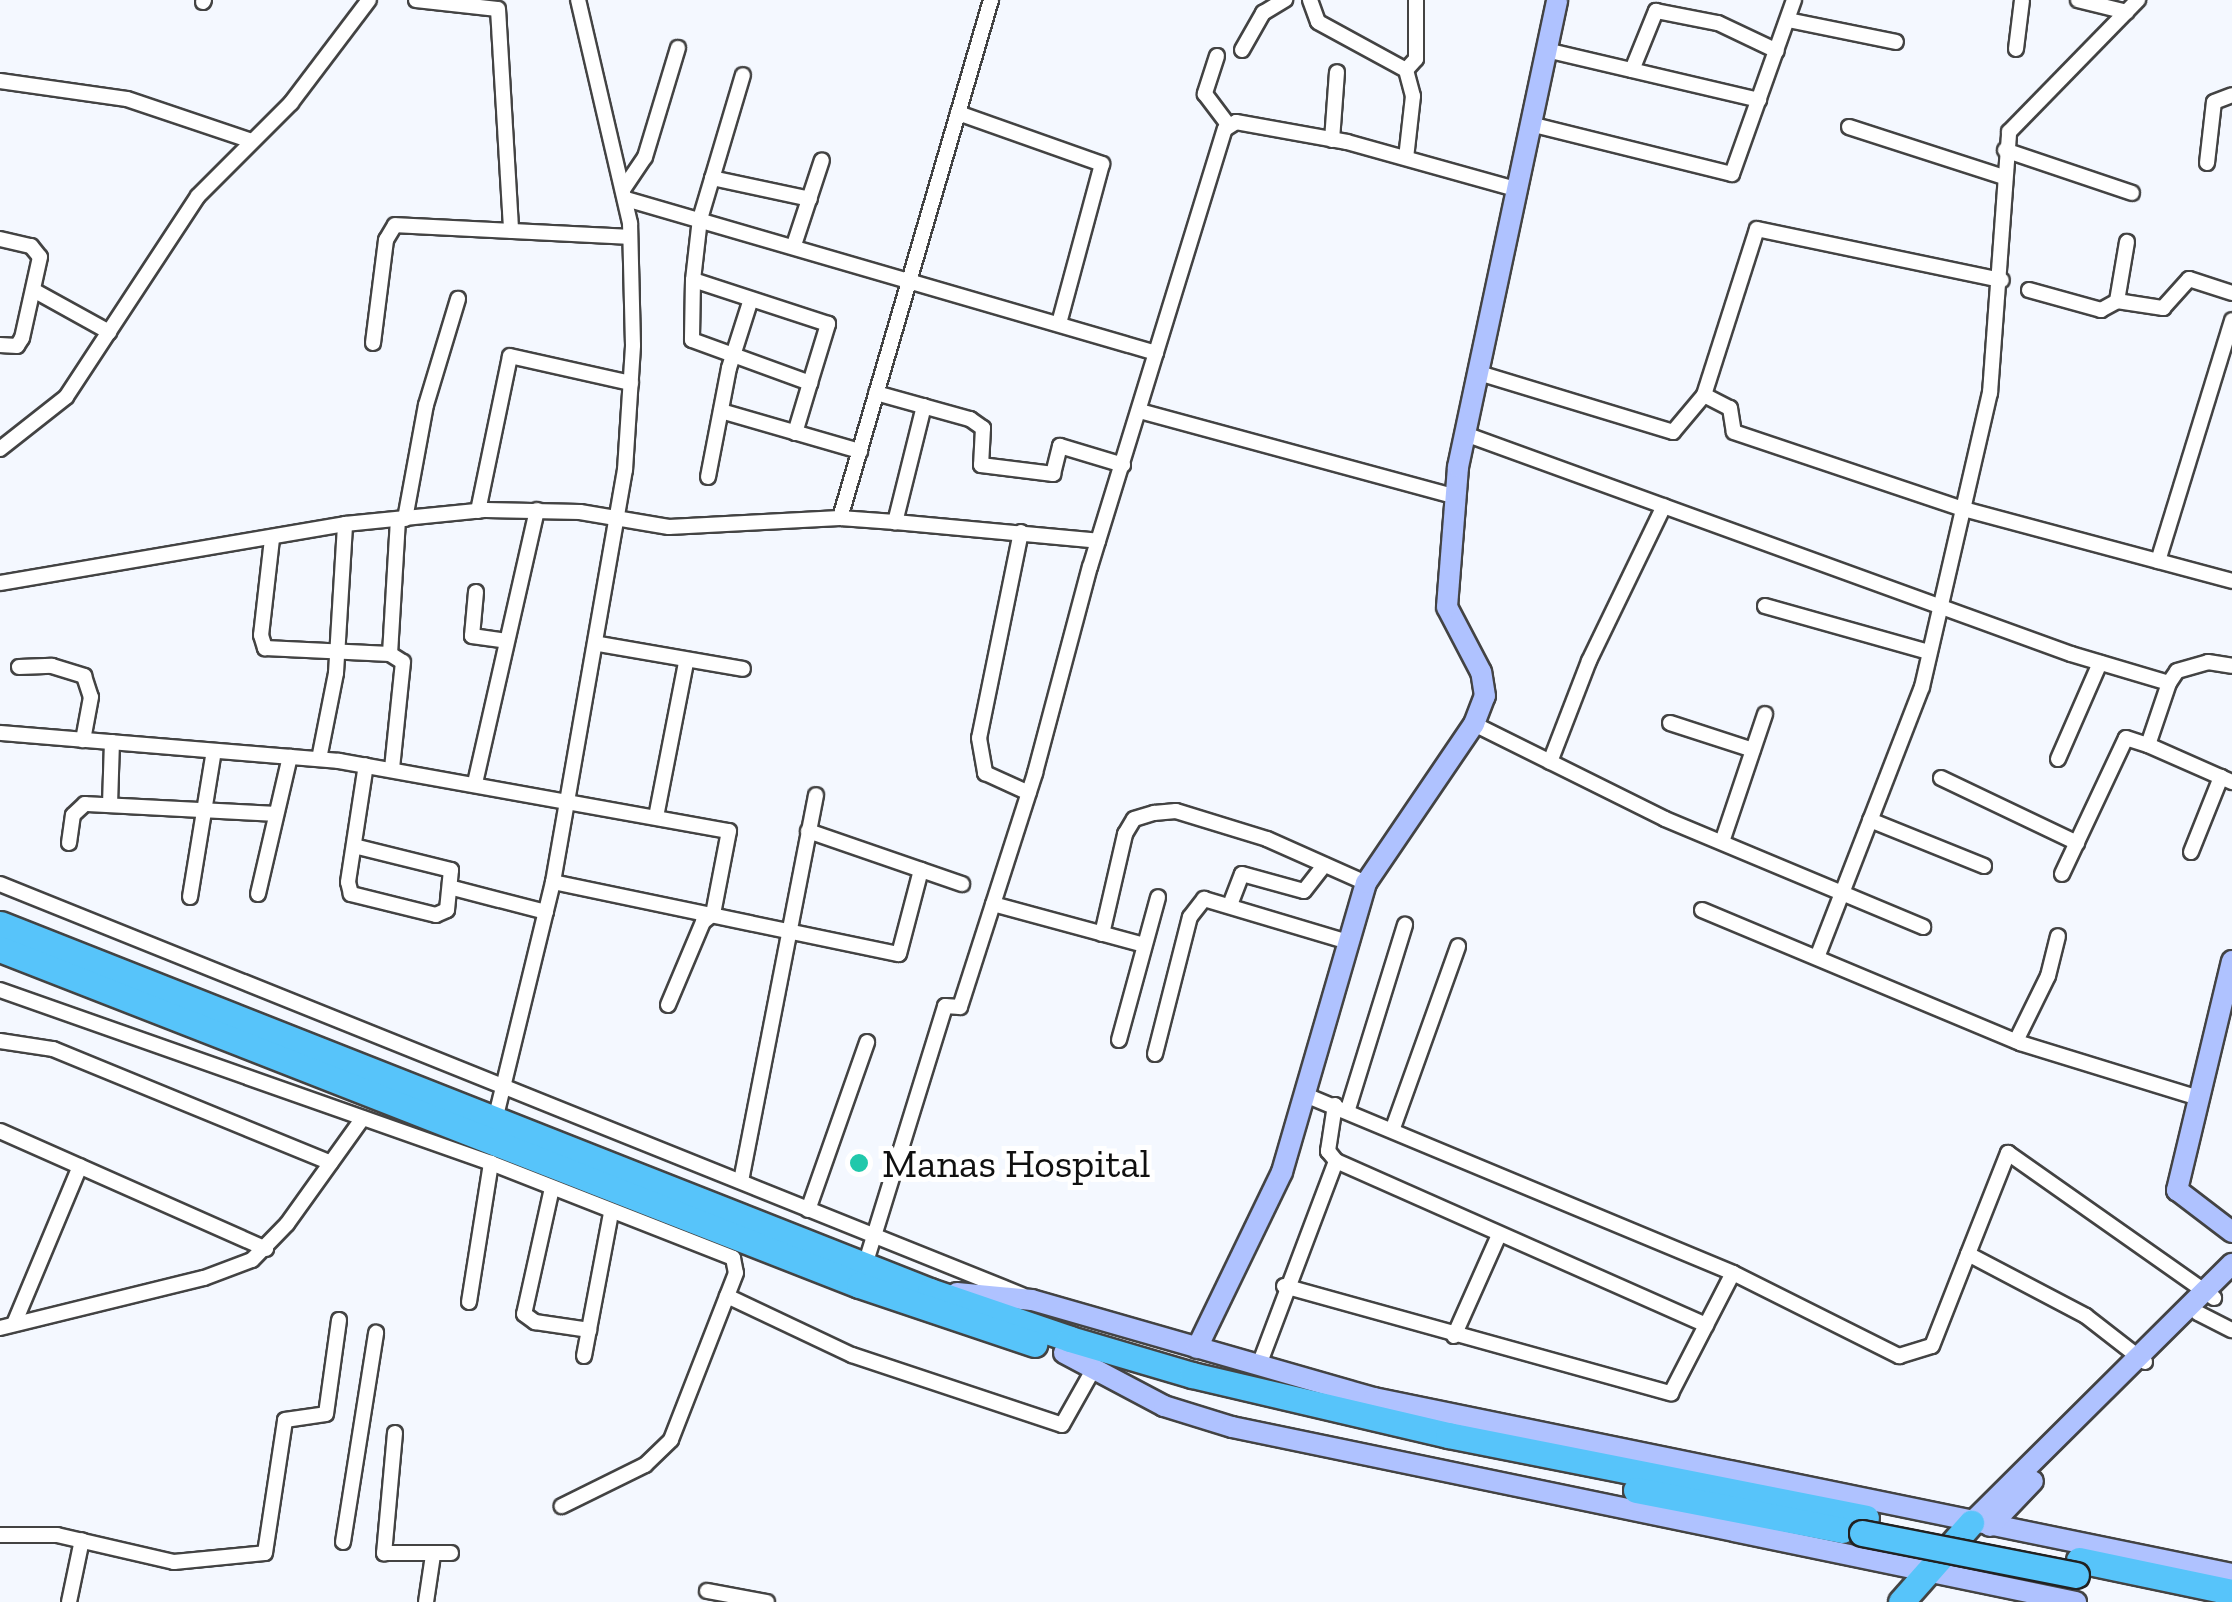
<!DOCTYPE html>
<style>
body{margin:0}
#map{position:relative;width:2232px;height:1602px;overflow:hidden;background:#f4f8ff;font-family:"Zilla Slab",serif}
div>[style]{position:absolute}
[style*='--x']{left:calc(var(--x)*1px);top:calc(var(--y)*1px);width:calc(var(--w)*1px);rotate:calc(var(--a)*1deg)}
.roads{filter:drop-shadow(2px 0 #434343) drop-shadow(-2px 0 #434343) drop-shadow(0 2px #434343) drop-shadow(0 -2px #434343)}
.street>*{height:14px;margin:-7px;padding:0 7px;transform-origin:7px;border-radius:7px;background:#fff}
.secondary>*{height:20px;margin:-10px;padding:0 10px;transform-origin:10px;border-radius:10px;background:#afc2ff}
.highway>*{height:25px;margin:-12.5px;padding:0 12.5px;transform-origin:12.5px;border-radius:12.5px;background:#57c4fa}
.bridges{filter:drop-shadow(2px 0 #212121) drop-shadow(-2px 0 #212121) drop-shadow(0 2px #212121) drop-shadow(0 -2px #212121)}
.highway-bridge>*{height:25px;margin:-12.5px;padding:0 12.5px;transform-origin:12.5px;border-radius:12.5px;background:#57c4fa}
.dots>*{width:28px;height:28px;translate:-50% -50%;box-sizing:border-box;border:5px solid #fff;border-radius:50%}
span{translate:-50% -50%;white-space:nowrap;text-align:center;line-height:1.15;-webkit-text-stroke:10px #fff;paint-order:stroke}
.poi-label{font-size:40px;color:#101010}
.left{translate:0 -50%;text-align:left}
</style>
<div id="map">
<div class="roads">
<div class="street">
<div style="--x:416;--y:0;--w:82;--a:6.3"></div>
<div style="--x:498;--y:9;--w:222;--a:86.6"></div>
<div style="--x:1310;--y:0;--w:23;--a:70"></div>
<div style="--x:1318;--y:22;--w:100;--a:28.6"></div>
<div style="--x:1406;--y:70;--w:27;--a:75"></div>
<div style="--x:1413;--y:96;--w:62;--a:96.4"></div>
<div style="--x:2078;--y:0;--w:50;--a:13.8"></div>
<div style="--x:203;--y:2;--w:2;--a:-63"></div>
<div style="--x:1788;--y:20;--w:110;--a:11.5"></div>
<div style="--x:2016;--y:49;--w:49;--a:-83"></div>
<div style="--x:1242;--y:50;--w:43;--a:-60.4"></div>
<div style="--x:1263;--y:13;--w:26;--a:-31"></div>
<div style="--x:1546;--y:50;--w:219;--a:13.2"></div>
<div style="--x:1217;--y:56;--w:40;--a:108"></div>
<div style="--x:1205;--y:94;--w:39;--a:53"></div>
<div style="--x:1406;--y:70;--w:15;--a:-48"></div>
<div style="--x:1416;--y:59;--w:59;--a:-90"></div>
<div style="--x:1632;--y:70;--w:64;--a:-67.9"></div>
<div style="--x:1656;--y:11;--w:63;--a:11"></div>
<div style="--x:1718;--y:23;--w:65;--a:25.4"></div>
<div style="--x:0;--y:81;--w:128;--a:8.1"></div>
<div style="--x:127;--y:99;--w:132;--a:18.6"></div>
<div style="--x:958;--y:113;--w:153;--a:19.5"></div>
<div style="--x:1102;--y:164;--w:165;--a:105.1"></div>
<div style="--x:1530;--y:124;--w:208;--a:13.9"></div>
<div style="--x:1732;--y:174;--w:185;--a:-70.4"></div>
<div style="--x:1849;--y:127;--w:163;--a:17.9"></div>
<div style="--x:1332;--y:140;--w:68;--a:-85.8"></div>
<div style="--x:2005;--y:150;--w:134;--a:18.7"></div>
<div style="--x:2207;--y:163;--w:61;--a:-83.5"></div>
<div style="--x:2214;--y:102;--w:19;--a:-21"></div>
<div style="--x:712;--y:178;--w:100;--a:12.1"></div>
<div style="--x:624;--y:188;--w:37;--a:-56"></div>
<div style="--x:645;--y:157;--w:114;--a:-73.2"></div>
<div style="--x:626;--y:199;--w:552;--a:16.2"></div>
<div style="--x:0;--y:239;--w:32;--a:13"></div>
<div style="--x:31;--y:246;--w:14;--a:51"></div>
<div style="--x:40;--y:257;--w:83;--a:102.5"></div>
<div style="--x:22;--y:338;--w:9;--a:122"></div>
<div style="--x:17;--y:346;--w:17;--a:-177"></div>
<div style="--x:794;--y:245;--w:89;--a:-71.8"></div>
<div style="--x:693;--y:280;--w:60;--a:91"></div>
<div style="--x:692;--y:340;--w:126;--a:20"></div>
<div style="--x:810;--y:383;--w:62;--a:-73"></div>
<div style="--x:828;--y:324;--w:142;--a:-161.9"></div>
<div style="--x:693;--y:280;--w:61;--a:-83.5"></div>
<div style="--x:700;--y:219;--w:150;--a:-73.4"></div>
<div style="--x:2029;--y:290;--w:75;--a:15.5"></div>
<div style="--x:2101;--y:310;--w:18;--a:-29"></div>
<div style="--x:2117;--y:301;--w:47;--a:8.7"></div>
<div style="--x:2163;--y:308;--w:39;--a:-48"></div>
<div style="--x:2189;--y:279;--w:45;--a:18"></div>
<div style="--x:35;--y:291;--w:85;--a:29"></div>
<div style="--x:2117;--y:301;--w:60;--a:-80.4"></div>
<div style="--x:373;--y:343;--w:104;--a:-82.8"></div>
<div style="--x:386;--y:240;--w:17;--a:-59"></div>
<div style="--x:395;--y:225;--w:235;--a:2.9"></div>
<div style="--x:1479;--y:373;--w:203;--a:16.9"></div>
<div style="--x:1673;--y:432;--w:48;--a:-50"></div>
<div style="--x:1704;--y:395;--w:29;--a:27"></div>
<div style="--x:1730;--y:408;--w:24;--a:81"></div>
<div style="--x:1734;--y:432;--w:238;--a:18.6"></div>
<div style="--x:1960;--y:508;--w:282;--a:15"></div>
<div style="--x:876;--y:393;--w:98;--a:15.5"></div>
<div style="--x:970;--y:419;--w:16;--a:35"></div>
<div style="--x:983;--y:428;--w:37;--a:93"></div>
<div style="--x:981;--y:465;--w:73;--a:7.1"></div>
<div style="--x:1053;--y:474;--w:29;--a:-76"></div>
<div style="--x:1060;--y:446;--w:66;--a:16.8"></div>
<div style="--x:1704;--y:395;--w:174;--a:-72.3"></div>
<div style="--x:1757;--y:229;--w:250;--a:11.8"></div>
<div style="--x:924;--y:406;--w:120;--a:104"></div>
<div style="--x:895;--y:522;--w:204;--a:5.3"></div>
<div style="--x:721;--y:411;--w:145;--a:16.1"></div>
<div style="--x:1140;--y:411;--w:327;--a:15.2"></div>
<div style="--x:795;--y:433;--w:52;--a:-73.3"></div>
<div style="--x:1465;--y:434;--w:645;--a:19.95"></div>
<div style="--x:2071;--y:654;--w:102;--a:16.5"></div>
<div style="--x:2169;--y:683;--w:14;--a:-56"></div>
<div style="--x:2177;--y:671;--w:32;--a:-16"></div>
<div style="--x:2208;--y:662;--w:24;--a:9"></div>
<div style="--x:0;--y:449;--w:84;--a:-38.2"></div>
<div style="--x:66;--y:397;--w:240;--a:-56.7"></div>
<div style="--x:198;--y:196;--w:132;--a:-45"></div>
<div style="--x:291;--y:103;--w:129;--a:-52.9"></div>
<div style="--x:708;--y:477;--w:111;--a:-79.1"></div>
<div style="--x:729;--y:368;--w:72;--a:-72.3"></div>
<div style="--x:478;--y:511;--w:158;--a:-78.3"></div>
<div style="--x:510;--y:356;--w:124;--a:12.6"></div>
<div style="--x:840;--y:518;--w:55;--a:4.2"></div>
<div style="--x:405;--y:519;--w:116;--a:-79.6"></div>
<div style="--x:426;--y:405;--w:111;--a:-73.2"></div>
<div style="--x:1021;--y:532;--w:210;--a:101.5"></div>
<div style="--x:979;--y:738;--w:36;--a:80"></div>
<div style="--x:985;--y:773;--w:48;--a:24.4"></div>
<div style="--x:272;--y:539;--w:97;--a:96.5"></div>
<div style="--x:261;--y:635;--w:14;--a:73"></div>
<div style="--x:265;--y:648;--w:125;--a:2.7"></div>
<div style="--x:390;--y:654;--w:15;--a:32"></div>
<div style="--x:403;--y:662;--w:108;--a:95.9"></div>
<div style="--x:2158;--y:561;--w:252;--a:-72.9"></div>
<div style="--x:0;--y:583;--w:350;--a:-9.7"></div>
<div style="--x:345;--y:524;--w:142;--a:-5.7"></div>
<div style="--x:486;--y:510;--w:94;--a:1.2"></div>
<div style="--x:580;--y:512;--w:90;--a:9.6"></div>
<div style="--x:669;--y:527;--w:171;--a:-3"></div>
<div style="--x:840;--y:518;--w:540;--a:-73.75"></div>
<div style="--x:476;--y:592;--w:44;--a:95.2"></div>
<div style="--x:472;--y:636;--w:35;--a:8"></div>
<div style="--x:1765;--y:606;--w:170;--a:15.7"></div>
<div style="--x:599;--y:644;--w:146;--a:9.8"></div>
<div style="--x:390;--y:654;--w:134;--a:-86.6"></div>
<div style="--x:19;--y:667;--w:33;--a:-2"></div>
<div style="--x:52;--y:666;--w:34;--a:17"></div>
<div style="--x:84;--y:676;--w:22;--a:72"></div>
<div style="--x:91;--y:697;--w:44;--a:100.5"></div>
<div style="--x:2169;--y:683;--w:65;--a:108.7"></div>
<div style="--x:2148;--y:745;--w:92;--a:23.8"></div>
<div style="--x:1670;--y:723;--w:87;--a:18"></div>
<div style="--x:1474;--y:724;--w:213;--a:26.4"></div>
<div style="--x:1665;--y:819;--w:280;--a:22.7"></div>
<div style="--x:0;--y:733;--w:340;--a:4.7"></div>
<div style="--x:339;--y:761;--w:396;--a:10.2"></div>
<div style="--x:729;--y:831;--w:85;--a:100.9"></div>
<div style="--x:713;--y:914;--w:13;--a:141"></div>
<div style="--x:703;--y:922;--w:90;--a:112.9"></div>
<div style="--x:319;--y:759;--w:88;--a:-78.8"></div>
<div style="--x:336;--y:673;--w:149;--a:-86.5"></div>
<div style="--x:2058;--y:759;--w:105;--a:-66.4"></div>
<div style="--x:1550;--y:762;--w:108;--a:-68.9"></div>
<div style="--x:1589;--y:661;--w:172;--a:-64.2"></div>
<div style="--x:1941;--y:778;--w:151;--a:25.5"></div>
<div style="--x:475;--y:783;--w:280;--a:-77.2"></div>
<div style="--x:110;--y:805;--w:63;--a:-88.2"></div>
<div style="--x:656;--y:817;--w:158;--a:-79"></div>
<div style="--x:1870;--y:820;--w:123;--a:22"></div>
<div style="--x:808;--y:831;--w:163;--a:19"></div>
<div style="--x:1722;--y:842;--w:135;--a:-71.4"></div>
<div style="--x:69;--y:843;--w:28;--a:-82"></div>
<div style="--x:73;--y:815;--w:16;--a:-43"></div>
<div style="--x:85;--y:804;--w:190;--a:3"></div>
<div style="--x:354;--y:846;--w:100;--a:13.9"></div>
<div style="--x:451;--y:870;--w:40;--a:95.7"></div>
<div style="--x:447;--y:910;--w:12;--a:156"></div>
<div style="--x:436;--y:915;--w:88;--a:-166.1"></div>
<div style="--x:351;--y:894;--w:12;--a:-104"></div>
<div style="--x:348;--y:882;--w:118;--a:-81.3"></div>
<div style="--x:2191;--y:852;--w:81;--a:-68.2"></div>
<div style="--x:2062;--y:874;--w:150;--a:-64.8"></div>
<div style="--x:2126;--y:738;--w:23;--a:18"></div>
<div style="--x:553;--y:882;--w:353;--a:11.8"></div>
<div style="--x:899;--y:954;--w:87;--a:-75.3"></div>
<div style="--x:0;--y:884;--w:1102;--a:21.91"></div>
<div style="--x:453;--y:888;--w:96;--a:14.5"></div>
<div style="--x:258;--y:894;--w:141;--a:-76.9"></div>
<div style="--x:190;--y:897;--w:148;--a:-80.7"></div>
<div style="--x:993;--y:904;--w:152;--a:15.2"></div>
<div style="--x:1230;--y:905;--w:33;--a:-69"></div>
<div style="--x:1242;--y:874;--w:64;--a:15.3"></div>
<div style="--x:1304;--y:891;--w:33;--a:-52"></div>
<div style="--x:1702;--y:910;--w:345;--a:22.7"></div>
<div style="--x:2020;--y:1043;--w:187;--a:17.1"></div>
<div style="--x:1102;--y:934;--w:103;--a:-77"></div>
<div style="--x:1125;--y:834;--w:17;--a:-59"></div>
<div style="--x:1134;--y:819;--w:21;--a:-17"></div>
<div style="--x:1154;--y:813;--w:22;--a:-5"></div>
<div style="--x:1176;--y:811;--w:95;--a:17.1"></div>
<div style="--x:1267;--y:839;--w:108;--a:24"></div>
<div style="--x:1818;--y:955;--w:287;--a:-68.8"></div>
<div style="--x:1922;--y:687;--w:302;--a:-77"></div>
<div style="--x:1990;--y:393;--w:262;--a:-85.8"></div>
<div style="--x:2009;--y:132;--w:185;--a:-45.7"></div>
<div style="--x:0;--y:990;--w:521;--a:19.41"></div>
<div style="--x:491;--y:1163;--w:260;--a:21.4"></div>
<div style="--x:733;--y:1258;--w:15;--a:79"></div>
<div style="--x:736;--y:1273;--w:179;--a:111.3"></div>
<div style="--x:671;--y:1440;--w:36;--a:136"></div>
<div style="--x:645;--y:1465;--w:93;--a:153.7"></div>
<div style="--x:1119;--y:1040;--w:148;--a:-74.7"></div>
<div style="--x:0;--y:1041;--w:54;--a:8.6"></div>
<div style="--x:53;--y:1049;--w:300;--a:22.3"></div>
<div style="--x:2016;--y:1041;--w:72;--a:-63.8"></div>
<div style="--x:2048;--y:976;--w:41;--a:-76"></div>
<div style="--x:1155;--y:1054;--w:141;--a:-75.7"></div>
<div style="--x:1190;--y:917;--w:23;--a:-52"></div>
<div style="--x:1204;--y:899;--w:150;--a:16.6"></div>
<div style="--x:1303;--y:1094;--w:466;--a:22.6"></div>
<div style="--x:1733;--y:1273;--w:186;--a:26.6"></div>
<div style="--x:1899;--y:1356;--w:34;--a:-17"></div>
<div style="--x:1932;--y:1346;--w:99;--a:-68.6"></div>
<div style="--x:1335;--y:1105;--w:47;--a:98.7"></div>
<div style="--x:1328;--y:1151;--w:13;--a:51"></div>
<div style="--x:1348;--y:1109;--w:193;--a:-72.8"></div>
<div style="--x:495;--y:1120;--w:245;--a:-76.3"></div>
<div style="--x:553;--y:882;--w:418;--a:-80.1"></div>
<div style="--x:625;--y:470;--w:125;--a:-86.3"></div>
<div style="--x:633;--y:345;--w:122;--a:-91.4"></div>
<div style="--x:630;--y:223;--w:229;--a:-103.1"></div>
<div style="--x:1393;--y:1128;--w:193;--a:-70.3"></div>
<div style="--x:0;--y:1131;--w:291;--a:23.9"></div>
<div style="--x:741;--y:1181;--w:393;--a:-79"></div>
<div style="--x:552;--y:1188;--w:129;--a:102.5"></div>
<div style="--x:524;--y:1314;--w:14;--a:36"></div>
<div style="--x:535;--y:1322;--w:55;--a:8.4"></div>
<div style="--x:808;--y:1210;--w:178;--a:-70.6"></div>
<div style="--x:865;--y:1265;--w:271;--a:-72.8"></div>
<div style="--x:945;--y:1006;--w:15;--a:4"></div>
<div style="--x:960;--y:1007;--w:246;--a:-72.2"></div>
<div style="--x:1035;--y:773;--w:213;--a:-75.1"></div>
<div style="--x:1090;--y:567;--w:458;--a:-72.9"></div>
<div style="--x:1225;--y:129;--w:13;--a:-32"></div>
<div style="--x:1236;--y:122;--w:113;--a:10.2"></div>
<div style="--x:1347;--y:142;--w:174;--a:15.6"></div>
<div style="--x:1284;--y:1286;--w:402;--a:15.5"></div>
<div style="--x:1671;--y:1393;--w:135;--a:-62.7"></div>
<div style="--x:727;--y:1296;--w:138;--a:25.3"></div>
<div style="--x:852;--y:1355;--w:221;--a:18.4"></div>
<div style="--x:1062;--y:1425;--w:63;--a:-60.6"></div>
<div style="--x:469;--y:1302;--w:141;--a:-81"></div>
<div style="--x:2198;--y:1313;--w:38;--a:27"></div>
<div style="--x:14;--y:1324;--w:171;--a:-67.3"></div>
<div style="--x:0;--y:1328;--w:210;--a:-13.8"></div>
<div style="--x:204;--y:1278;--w:51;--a:-20.6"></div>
<div style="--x:252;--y:1260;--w:50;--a:-45.8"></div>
<div style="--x:287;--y:1224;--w:130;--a:-54.4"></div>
<div style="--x:1454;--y:1336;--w:111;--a:-66"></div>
<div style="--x:584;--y:1356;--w:146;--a:-79.3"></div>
<div style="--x:2145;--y:1362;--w:75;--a:-142.1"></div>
<div style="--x:2086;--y:1316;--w:133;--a:-152.3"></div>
<div style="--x:1968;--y:1254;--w:109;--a:-68.4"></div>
<div style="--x:2008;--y:1153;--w:252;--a:35.1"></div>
<div style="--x:1259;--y:1365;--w:218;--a:-69.3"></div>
<div style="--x:1336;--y:1161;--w:405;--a:23.9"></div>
<div style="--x:395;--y:1433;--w:121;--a:95.2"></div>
<div style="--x:384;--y:1553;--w:67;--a:0"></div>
<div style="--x:0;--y:1535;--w:57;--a:0"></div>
<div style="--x:57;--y:1535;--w:120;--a:13"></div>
<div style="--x:174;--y:1562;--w:91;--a:-5.6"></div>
<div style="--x:265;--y:1553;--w:134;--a:-81.4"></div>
<div style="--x:285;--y:1420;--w:41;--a:-8.3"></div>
<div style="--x:326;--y:1414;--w:95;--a:-82.1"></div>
<div style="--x:343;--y:1542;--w:212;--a:-81"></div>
<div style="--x:707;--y:1591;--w:61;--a:10.4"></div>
<div style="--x:69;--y:1602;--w:63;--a:-78.2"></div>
<div style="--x:426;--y:1602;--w:48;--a:-81.5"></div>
</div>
<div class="secondary">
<div style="--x:2232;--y:961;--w:236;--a:103.5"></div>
<div style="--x:2177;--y:1190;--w:69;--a:37.4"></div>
<div style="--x:957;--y:1293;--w:75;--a:5.3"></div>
<div style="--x:1032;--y:1300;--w:356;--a:16"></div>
<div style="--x:1374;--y:1398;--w:876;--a:11.59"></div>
<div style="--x:1197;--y:1348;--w:195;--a:-64.2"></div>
<div style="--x:1282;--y:1172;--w:301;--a:-73.8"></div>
<div style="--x:1366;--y:883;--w:192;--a:-55.8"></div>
<div style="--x:1474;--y:724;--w:30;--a:-69"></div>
<div style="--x:1485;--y:696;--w:24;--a:-99"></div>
<div style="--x:1481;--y:672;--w:73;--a:-117.6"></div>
<div style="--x:1447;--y:607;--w:140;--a:-85.5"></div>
<div style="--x:1458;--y:467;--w:477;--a:-78"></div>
<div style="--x:1064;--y:1353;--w:113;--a:27.9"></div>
<div style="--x:1164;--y:1406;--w:71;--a:17.2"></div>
<div style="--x:1232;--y:1427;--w:862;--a:11.71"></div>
<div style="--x:1971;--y:1523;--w:368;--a:-44.8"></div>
<div style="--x:1990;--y:1526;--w:62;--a:-46.3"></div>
</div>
<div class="highway">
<div style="--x:0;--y:924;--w:1000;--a:21.54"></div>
<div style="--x:930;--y:1291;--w:148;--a:18.9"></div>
<div style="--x:1070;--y:1339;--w:127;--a:16.4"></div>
<div style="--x:1192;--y:1375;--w:263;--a:13.2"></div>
<div style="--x:1448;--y:1435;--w:426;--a:11.2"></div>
<div style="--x:0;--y:949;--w:922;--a:21.36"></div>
<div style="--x:859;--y:1285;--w:185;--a:18.6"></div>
<div style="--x:1636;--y:1490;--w:210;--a:11"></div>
<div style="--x:2079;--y:1560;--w:156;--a:11.8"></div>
<div style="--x:1901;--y:1602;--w:106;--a:-48.5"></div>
</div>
</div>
<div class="bridges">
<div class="highway-bridge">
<div style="--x:1862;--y:1533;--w:218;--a:11.1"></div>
</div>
</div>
<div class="dots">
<div style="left:859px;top:1163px;background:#21c8ab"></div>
</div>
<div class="poi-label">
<span class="left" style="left:882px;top:1163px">Manas Hospital</span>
</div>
</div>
